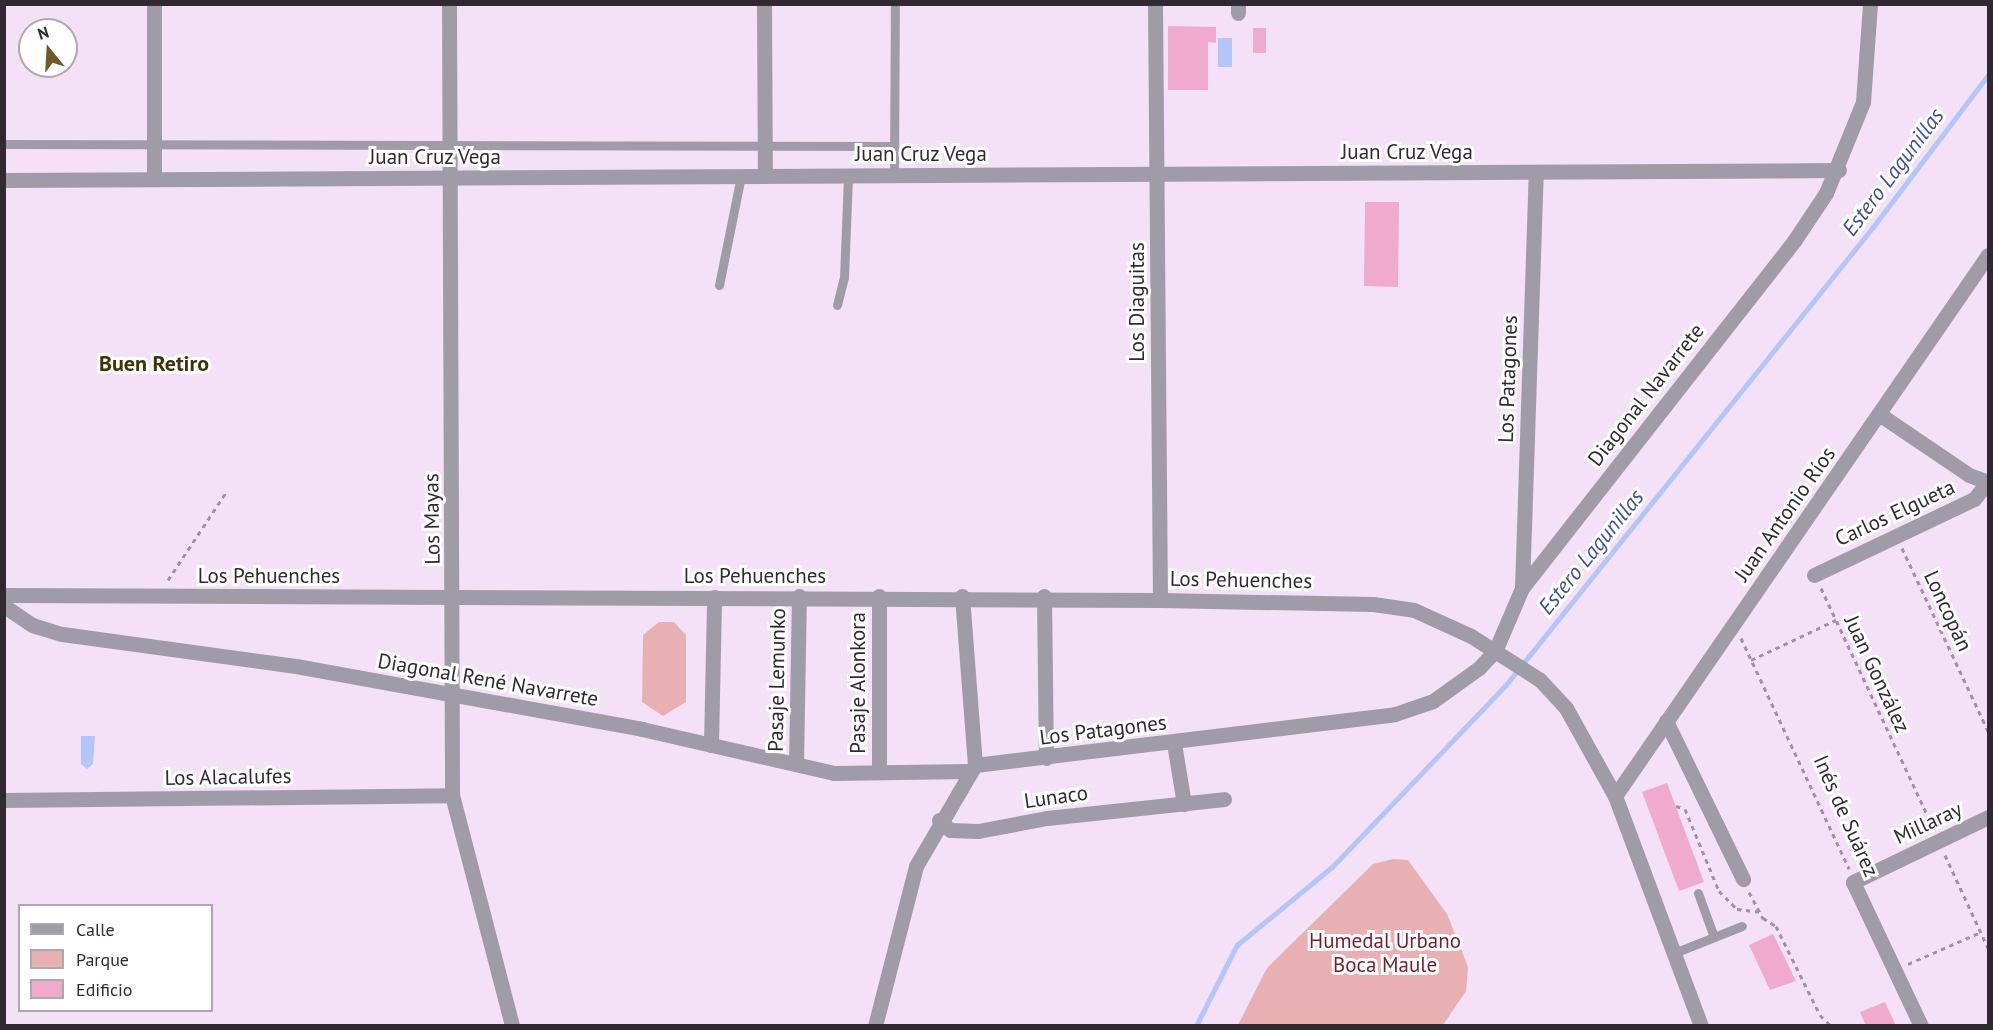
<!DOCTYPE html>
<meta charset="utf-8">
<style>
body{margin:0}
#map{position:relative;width:1993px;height:1030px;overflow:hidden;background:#f4e1f7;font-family:"PT Sans",sans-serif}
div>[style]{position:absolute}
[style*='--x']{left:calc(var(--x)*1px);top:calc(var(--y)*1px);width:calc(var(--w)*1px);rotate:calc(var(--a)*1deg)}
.green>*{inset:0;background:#e9b0b4}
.water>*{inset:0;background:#b4c5f9}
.stream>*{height:4.5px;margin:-2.25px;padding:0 2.25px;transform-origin:2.25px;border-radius:2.25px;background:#b4c5f9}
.building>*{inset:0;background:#f0aacd}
.path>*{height:3px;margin-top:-1.5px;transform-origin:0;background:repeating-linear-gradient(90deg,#a092a2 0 4.5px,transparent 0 9px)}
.service>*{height:9px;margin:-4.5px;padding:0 4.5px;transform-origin:4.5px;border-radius:4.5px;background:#9f9ca7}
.minor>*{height:15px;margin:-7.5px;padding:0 7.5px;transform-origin:7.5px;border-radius:7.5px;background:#9f9ca7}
.tertiary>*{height:15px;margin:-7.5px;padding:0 7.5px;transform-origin:7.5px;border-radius:7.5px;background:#9f9ca7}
span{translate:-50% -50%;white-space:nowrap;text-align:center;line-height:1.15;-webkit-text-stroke:6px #fff;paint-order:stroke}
.street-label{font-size:21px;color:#302931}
.park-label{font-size:21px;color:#771c2f}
.water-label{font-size:22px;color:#3c4d99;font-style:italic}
.neighbourhood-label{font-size:22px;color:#403309;font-weight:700}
.frame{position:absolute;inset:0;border:6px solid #302931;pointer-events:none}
.legend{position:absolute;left:18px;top:904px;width:195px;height:108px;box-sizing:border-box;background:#fff;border:2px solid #aca9ad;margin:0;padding:8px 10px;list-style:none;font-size:18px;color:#302931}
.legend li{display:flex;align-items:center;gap:12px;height:30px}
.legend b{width:30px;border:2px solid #aca9ad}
.north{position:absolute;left:18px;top:18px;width:60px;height:60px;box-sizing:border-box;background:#fff;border:2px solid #aca9ad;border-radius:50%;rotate:342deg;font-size:16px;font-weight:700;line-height:24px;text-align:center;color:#302931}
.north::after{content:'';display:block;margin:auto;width:21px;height:27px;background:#6d5b29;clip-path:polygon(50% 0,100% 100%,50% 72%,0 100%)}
</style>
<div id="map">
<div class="green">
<div style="clip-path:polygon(659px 622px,674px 622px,686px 635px,686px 702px,663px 716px,642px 702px,643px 635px)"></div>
<div style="clip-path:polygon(1393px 859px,1408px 860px,1447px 914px,1468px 967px,1466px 991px,1443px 1025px,1238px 1025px,1267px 968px,1373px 864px)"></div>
</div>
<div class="water">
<div style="clip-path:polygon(1218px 38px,1232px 38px,1232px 67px,1218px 67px)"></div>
<div style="clip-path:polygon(81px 736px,95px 736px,93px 764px,87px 769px,81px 764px)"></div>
</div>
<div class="stream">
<div style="--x:1196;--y:1026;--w:91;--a:-63.2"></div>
<div style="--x:1237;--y:945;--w:123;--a:-39.4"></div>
<div style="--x:1332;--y:867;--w:250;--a:-46.3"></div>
<div style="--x:1505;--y:686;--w:588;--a:-51.28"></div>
<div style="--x:1873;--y:227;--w:191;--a:-52.9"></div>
</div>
<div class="building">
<div style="clip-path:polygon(1168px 26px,1216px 27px,1216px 43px,1208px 42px,1208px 90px,1168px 90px)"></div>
<div style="clip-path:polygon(1253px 28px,1266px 28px,1266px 53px,1253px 53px)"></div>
<div style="clip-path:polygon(1365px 202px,1399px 202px,1398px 287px,1364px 286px)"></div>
<div style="clip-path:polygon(1667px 783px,1704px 882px,1679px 891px,1642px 792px)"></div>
<div style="clip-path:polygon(1773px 934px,1796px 981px,1770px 990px,1749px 945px)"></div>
<div style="clip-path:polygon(1885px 1002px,1896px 1026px,1866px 1026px,1860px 1012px)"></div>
</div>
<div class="path">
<div style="--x:1902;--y:548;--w:202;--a:64.8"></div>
<div style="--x:168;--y:580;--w:107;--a:-56.5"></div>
<div style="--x:1821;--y:588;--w:264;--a:64.9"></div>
<div style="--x:1741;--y:638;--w:255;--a:64.9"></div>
<div style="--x:1751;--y:660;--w:94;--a:-25.2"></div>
<div style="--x:1676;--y:806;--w:9;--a:18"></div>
<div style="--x:1685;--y:809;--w:89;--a:67.5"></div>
<div style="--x:1719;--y:891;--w:25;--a:45"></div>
<div style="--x:1737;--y:909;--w:23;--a:7"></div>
<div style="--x:1945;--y:855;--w:102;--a:65.2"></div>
<div style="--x:1749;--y:892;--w:30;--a:62"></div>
<div style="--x:1763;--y:918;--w:15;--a:32"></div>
<div style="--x:1776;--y:926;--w:99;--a:63.7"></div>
<div style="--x:1820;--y:1015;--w:16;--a:45"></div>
<div style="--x:1908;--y:964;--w:80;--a:-23.7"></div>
</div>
<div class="service">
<div style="--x:4;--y:144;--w:890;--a:0.13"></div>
<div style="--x:894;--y:175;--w:171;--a:-89.7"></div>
<div style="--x:719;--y:285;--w:111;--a:-78.6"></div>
<div style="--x:837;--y:305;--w:29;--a:-76"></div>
<div style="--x:844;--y:277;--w:101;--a:-87.7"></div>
<div style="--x:1698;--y:893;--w:47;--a:70"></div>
<div style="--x:1674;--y:953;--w:73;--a:-21.7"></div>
</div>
<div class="minor">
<div style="--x:154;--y:4;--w:175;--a:90"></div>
<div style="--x:449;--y:4;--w:791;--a:89.78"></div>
<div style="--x:452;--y:795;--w:239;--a:75.4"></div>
<div style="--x:764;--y:4;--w:172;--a:89.7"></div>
<div style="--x:1238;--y:4;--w:9;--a:90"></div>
<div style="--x:4;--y:180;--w:1835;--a:-0.31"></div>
<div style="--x:1879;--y:414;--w:109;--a:34.1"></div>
<div style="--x:1969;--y:475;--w:20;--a:20"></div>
<div style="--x:1814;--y:575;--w:177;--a:-25.4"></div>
<div style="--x:1974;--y:499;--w:22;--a:-51"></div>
<div style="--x:1522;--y:588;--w:416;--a:-88.1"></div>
<div style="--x:4;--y:595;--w:1156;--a:0.25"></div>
<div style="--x:962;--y:596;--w:169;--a:85.6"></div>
<div style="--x:1044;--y:596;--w:162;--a:89.3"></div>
<div style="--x:4;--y:606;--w:34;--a:34"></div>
<div style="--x:32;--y:625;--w:31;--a:17"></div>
<div style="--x:62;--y:634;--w:236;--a:7.8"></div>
<div style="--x:296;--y:666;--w:352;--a:10.3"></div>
<div style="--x:642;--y:729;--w:197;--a:12.9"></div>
<div style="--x:834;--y:773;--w:134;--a:-0.9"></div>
<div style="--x:1666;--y:721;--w:176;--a:64"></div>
<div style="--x:1174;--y:743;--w:62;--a:80.7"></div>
<div style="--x:711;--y:745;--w:148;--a:-88.8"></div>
<div style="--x:796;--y:764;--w:168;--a:-89"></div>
<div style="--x:879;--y:770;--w:174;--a:-90"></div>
<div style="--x:1615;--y:796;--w:657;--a:-55.42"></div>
<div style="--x:4;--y:800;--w:448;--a:-0.6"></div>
<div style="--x:939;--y:820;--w:15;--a:42"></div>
<div style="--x:950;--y:830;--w:28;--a:2"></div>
<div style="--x:978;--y:831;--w:70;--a:-10.7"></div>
<div style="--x:1047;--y:818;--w:178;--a:-6.1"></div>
<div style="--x:875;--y:1026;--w:165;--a:-75.6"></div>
<div style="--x:916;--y:866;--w:117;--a:-59.7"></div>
<div style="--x:975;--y:765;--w:423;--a:-6.9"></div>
<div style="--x:1395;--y:714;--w:40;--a:-18.9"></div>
<div style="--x:1433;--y:701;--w:57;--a:-35.7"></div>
<div style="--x:1479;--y:668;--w:23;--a:-47"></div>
<div style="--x:1495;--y:651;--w:69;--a:-66.8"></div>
<div style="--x:1522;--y:588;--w:441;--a:-51.9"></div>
<div style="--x:1794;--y:241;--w:58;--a:-56.3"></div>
<div style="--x:1826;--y:193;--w:98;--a:-67.9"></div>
<div style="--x:1863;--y:102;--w:98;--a:-85.9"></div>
<div style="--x:1921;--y:1026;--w:159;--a:-115.3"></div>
<div style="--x:1853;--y:882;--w:150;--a:-25.7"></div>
</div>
<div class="tertiary">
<div style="--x:1155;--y:4;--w:596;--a:89.52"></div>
<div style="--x:1160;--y:600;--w:213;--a:1.1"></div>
<div style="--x:1373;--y:604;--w:41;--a:8.3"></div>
<div style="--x:1414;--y:610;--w:63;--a:24.5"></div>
<div style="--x:1471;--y:636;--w:82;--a:32.5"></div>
<div style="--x:1540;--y:680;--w:38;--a:47"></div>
<div style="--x:1566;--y:708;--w:101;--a:60.9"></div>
<div style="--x:1615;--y:796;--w:246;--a:69.5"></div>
</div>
<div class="street-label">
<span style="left:1407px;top:152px">Juan Cruz Vega</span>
<span style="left:921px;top:154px">Juan Cruz Vega</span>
<span style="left:435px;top:157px">Juan Cruz Vega</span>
<span style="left:1137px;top:302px;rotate:-90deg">Los Diaguitas</span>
<span style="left:1508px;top:379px;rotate:-88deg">Los Patagones</span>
<span style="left:1646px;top:395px;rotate:-52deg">Diagonal Navarrete</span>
<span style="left:1895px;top:513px;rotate:-25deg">Carlos Elgueta</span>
<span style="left:1785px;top:514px;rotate:-55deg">Juan Antonio Ríos</span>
<span style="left:432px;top:519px;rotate:-91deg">Los Mayas</span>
<span style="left:269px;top:576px">Los Pehuenches</span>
<span style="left:755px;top:576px">Los Pehuenches</span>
<span style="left:1241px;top:580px;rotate:1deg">Los Pehuenches</span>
<span style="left:1948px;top:611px;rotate:65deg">Loncopán</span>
<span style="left:1877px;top:674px;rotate:65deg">Juan González</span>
<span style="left:488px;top:680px;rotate:10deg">Diagonal René Navarrete</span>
<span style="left:777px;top:680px;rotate:-89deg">Pasaje Lemunko</span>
<span style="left:858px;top:683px;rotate:-90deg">Pasaje Alonkora</span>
<span style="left:1103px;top:730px;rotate:-7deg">Los Patagones</span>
<span style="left:228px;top:777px;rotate:-1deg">Los Alacalufes</span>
<span style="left:1056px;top:797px;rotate:-8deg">Lunaco</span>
<span style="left:1846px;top:816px;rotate:66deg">Inés de Suárez</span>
<span style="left:1928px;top:823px;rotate:-25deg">Millaray</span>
</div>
<div class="park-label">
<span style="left:1385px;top:953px">Humedal Urbano<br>Boca Maule</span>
</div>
<div class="water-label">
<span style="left:1893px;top:172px;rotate:-53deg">Estero Lagunillas</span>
<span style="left:1591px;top:552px;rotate:-51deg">Estero Lagunillas</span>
</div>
<div class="neighbourhood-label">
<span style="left:154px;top:364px">Buen Retiro</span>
</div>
<div class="frame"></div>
<ul class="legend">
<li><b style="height:8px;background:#9f9ca7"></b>Calle</li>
<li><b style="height:16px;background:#e9b0b4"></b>Parque</li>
<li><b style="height:16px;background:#f0aacd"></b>Edificio</li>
</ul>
<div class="north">N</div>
</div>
